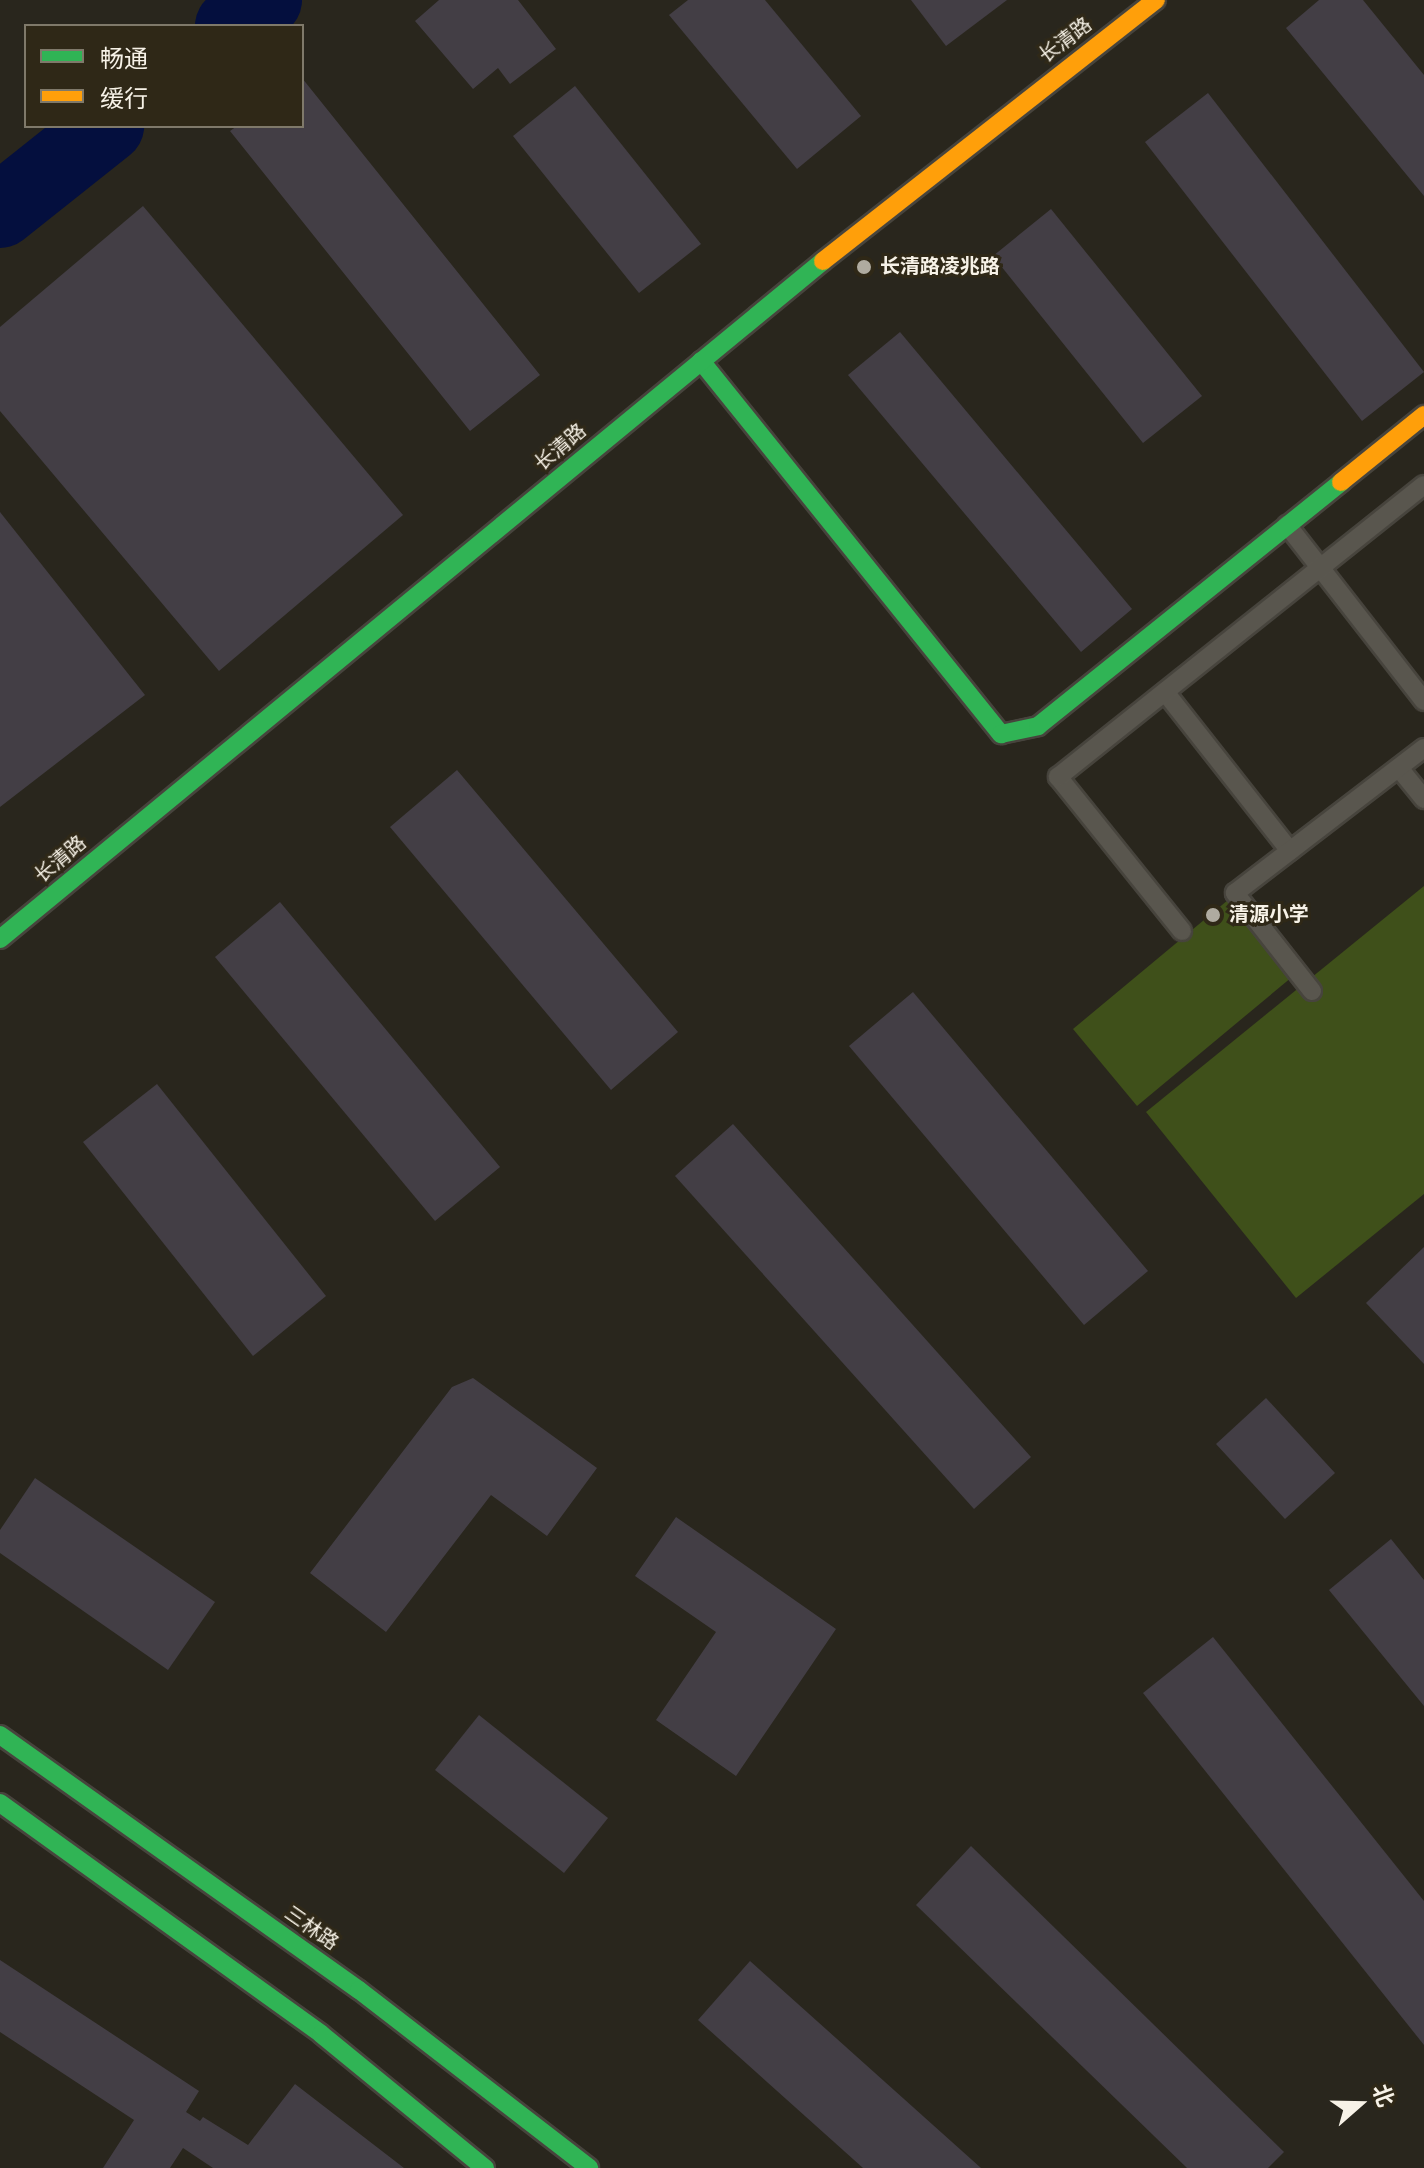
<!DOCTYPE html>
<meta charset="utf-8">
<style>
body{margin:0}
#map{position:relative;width:1424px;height:2168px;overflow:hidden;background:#29261d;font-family:"Varela Round","Noto Sans SC",sans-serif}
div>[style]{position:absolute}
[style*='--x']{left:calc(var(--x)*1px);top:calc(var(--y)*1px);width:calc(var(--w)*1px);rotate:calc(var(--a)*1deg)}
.green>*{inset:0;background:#3f501a}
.river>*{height:74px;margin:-37px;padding:0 37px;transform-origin:37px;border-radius:37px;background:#040f3e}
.building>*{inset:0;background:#433e45}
.roads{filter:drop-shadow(2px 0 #47443d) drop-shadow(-2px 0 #47443d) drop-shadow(0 2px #47443d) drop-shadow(0 -2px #47443d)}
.lane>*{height:18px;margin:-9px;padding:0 9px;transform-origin:9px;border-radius:9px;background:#59564e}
.fast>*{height:18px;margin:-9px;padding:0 9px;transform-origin:9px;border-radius:9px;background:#30b455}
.slow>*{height:18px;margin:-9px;padding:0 9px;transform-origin:9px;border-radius:9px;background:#ff9f0a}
.dots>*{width:22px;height:22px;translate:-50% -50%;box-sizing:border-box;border:4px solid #2f2817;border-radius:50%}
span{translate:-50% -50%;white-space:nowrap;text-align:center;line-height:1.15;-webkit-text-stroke:6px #2f2817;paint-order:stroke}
.street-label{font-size:20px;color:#f7f2e7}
.poi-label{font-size:20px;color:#f7f2e7;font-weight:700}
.left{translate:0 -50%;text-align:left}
.legend{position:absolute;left:24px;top:24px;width:280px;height:104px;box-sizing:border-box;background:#2f2817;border:2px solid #7f796a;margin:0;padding:10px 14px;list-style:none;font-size:24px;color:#f7f2e7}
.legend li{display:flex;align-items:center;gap:16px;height:40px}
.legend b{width:40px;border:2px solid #7f796a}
.north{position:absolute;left:1320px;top:2064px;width:80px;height:80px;-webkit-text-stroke:6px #2f2817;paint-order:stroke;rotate:70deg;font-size:22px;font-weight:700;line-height:32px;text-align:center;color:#f7f2e7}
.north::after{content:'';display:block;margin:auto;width:28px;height:36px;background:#f7f2e7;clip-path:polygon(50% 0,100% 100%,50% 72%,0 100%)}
</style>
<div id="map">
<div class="green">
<div style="clip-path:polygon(1424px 886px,1424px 1194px,1296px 1298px,1146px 1112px)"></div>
<div style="clip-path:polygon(1228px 900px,1292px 977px,1137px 1106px,1073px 1029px)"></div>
</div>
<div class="river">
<div style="--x:232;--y:26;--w:42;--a:-38.2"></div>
<div style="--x:0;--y:211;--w:137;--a:-38.5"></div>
</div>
<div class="building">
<div style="clip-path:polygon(439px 0,518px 0,556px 49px,510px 84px,498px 68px,473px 89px,415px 21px)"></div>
<div style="clip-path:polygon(688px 0,765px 0,861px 116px,797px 169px,669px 15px)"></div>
<div style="clip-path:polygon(911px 0,1007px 0,946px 46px)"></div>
<div style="clip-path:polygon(1319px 0,1363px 0,1424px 75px,1424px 196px,1286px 28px)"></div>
<div style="clip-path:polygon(302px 78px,540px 375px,470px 431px,230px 131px,237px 126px,302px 126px)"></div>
<div style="clip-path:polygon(575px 86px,701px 244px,639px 293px,513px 136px)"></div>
<div style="clip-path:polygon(1208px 93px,1424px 372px,1362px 421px,1145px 142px)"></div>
<div style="clip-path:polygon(143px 206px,403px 515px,219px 671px,0 411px,0 327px)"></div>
<div style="clip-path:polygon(1051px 209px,1202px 396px,1143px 443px,993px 256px)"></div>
<div style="clip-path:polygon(900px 332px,1132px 609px,1081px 652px,848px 375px)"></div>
<div style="clip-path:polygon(0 512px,145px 695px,0 807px)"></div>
<div style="clip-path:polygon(457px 770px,678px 1032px,611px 1090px,390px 827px)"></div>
<div style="clip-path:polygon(280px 902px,500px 1167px,435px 1221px,215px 957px)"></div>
<div style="clip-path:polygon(913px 992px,1148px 1271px,1084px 1325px,849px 1046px)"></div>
<div style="clip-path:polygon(157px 1084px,326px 1296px,253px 1356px,83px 1142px)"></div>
<div style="clip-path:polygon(733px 1124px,1031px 1457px,974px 1509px,675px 1176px)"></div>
<div style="clip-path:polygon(1424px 1247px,1424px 1364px,1366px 1303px)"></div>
<div style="clip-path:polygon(473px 1378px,597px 1468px,547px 1536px,491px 1495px,386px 1632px,310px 1573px,452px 1387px)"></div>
<div style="clip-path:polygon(1266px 1398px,1335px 1473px,1285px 1519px,1216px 1444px)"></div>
<div style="clip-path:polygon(35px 1478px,215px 1602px,168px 1670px,0 1553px,0 1530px)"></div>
<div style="clip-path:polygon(676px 1517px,836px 1629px,736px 1776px,656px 1720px,716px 1632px,635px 1576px)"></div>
<div style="clip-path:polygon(1391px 1539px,1424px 1580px,1424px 1706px,1329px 1590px)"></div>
<div style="clip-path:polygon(1213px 1637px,1424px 1901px,1424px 2045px,1143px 1693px)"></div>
<div style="clip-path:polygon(479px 1715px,608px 1818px,564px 1873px,435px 1770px)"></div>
<div style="clip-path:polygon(971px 1846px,1284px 2152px,1268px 2168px,1187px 2168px,916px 1905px)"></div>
<div style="clip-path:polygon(0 1960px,199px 2091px,186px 2112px,200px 2121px,203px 2117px,248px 2145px,295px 2084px,404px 2168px,213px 2168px,183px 2148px,170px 2168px,103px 2168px,134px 2120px,0 2032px)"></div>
<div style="clip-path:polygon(750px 1961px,981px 2168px,863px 2168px,698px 2020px)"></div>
</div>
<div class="roads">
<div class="lane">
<div style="--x:1287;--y:525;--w:223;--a:52.1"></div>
<div style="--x:1165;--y:692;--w:202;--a:51.8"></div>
<div style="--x:1399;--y:768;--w:40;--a:51"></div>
<div style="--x:1182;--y:931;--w:198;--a:-128.8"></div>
<div style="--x:1058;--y:777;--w:468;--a:-38.6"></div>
<div style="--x:1312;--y:991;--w:125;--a:-128.2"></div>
<div style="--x:1235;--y:893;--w:238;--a:-37.5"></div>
</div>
<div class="fast">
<div style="--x:701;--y:361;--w:479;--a:51.2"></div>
<div style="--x:1001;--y:734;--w:38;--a:-12"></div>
<div style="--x:1038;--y:726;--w:389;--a:-38.8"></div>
<div style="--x:0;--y:939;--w:1066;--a:-39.48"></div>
<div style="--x:0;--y:1735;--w:440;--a:35.4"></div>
<div style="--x:359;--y:1990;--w:291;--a:37.7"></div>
<div style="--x:0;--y:1803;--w:395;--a:35.7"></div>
<div style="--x:321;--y:2034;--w:212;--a:39.3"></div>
</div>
<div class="slow">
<div style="--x:823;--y:261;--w:423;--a:-38.1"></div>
<div style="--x:1341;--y:482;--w:107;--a:-38.9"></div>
</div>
</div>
<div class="dots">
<div style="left:864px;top:267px;background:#afaba0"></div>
<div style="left:1213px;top:915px;background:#afaba0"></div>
</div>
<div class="street-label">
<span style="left:1066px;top:41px;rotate:-37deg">长清路</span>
<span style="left:561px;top:448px;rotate:-40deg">长清路</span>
<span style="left:61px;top:860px;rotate:-40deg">长清路</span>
<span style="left:311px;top:1929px;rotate:35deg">三林路</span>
</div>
<div class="poi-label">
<span class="left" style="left:880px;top:267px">长清路凌兆路</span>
<span class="left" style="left:1229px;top:915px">清源小学</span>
</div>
<ul class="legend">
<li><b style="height:10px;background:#30b455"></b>畅通</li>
<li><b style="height:10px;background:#ff9f0a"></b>缓行</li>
</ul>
<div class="north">北</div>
</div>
